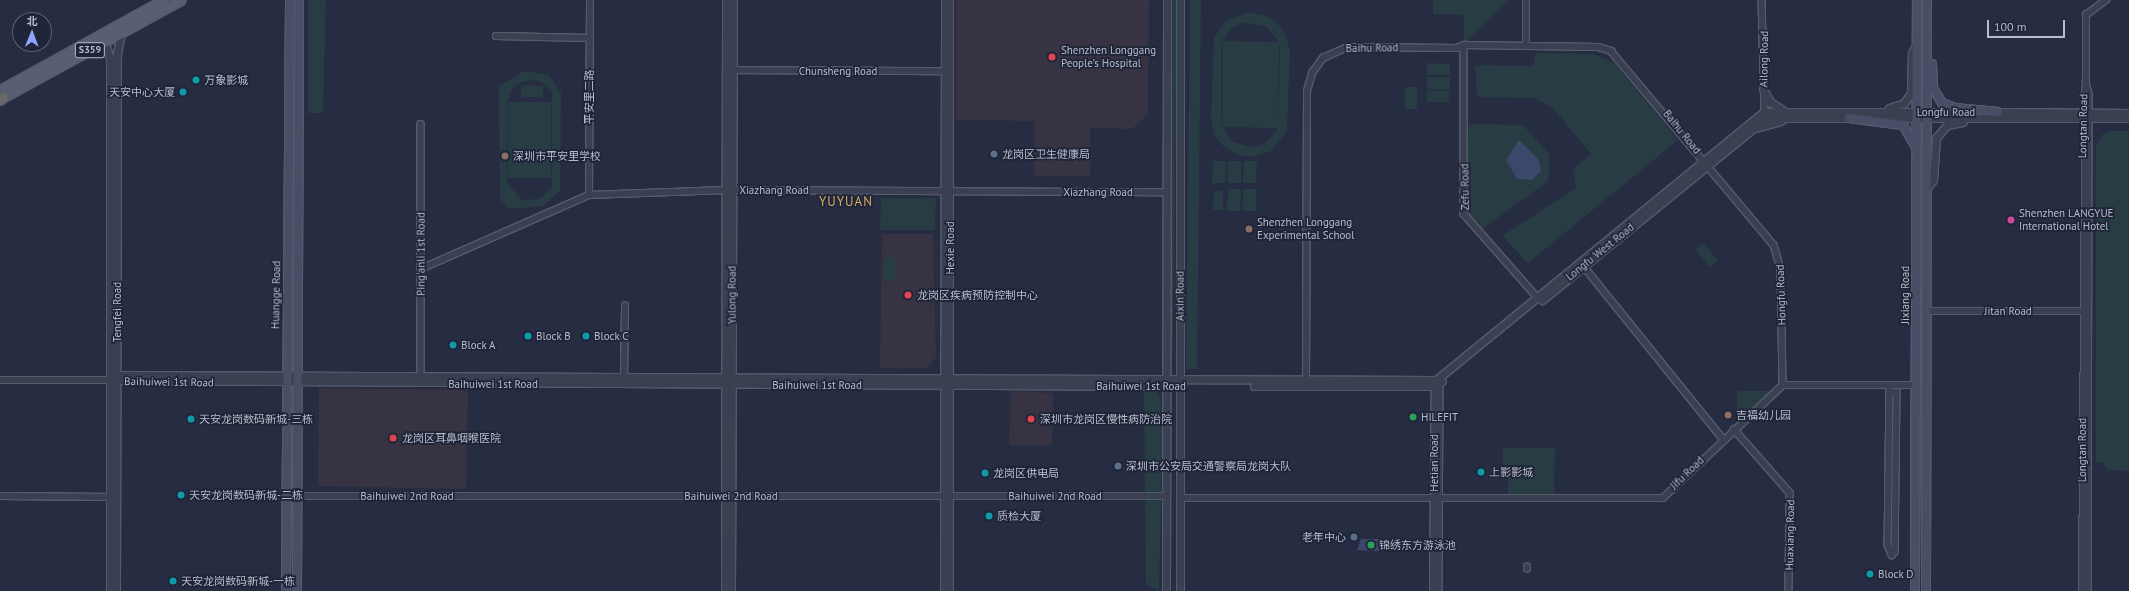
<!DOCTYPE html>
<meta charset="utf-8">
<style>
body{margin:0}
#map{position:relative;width:2129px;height:591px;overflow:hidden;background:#262d43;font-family:"PT Sans","Noto Sans SC",sans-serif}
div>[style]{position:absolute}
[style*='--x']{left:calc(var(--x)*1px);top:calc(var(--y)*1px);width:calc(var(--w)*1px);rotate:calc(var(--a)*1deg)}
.medical>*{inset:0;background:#373343}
.green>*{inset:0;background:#283c43}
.water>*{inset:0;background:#3b476b}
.roads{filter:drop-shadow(1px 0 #555b6c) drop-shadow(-1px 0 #555b6c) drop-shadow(0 1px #555b6c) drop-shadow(0 -1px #555b6c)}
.minor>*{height:5.5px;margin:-2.75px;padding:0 2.75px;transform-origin:2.75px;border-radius:2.75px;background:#3a4052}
.tertiary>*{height:7px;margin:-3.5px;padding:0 3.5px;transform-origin:3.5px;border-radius:3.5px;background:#3a4052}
.secondary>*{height:8px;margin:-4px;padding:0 4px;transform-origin:4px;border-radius:4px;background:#484e65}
.primary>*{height:9px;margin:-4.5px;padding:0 4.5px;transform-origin:4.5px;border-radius:4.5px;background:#585f72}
.trunk>*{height:9px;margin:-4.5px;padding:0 4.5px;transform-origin:4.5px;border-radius:4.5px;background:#686864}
.dots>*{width:11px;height:11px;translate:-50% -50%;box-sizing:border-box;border:2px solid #1f2538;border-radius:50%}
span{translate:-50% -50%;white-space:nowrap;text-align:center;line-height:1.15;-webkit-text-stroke:3.5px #1f2538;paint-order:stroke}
.shield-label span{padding:1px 3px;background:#1f2538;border:1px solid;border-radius:3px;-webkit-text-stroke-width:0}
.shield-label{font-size:10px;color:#b7bccc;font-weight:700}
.street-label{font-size:11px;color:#b7bccc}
.poi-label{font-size:11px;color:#b7bccc}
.left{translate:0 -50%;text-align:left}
.right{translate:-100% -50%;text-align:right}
.quarter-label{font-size:13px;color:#d8ab66;letter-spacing:1px}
.north{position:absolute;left:12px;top:12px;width:40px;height:40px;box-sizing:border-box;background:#1f2538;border:1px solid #5c6173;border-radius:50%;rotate:1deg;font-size:11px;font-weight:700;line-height:16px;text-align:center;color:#b7bccc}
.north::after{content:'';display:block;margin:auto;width:14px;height:18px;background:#8ea6fa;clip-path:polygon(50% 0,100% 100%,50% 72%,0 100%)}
.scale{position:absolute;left:1987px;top:20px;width:78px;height:18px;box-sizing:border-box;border:2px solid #b7bccc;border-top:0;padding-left:5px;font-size:12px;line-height:14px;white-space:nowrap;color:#b7bccc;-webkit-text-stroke:3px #1f2538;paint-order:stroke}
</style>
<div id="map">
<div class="medical">
<div style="clip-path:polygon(956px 0,1149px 0,1148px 114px,1132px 129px,1090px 128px,1090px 176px,1034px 176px,1035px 121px,956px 120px)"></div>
<div style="clip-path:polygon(882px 234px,933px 234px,936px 357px,927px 368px,880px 368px)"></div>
<div style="clip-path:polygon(319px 388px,468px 390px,466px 489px,318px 486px)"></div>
<div style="clip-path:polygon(1011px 391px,1053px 393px,1052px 445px,1009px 445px)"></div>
</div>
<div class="green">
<div style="clip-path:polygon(308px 0,326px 0,323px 113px,308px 113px)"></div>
<div style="clip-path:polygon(1171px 0,1177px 0,1173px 363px,1170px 286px)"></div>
<div style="clip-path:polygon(1190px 0,1201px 0,1197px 369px,1186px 369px)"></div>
<div style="clip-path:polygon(1433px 0,1509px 0,1464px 45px,1464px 15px,1433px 14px)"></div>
<div style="clip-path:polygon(evenodd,1248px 12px,1267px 16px,1277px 23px,1285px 33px,1290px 51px,1287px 131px,1271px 151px,1253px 157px,1240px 155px,1223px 146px,1215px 136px,1211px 118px,1214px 38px,1225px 22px,1248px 12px,1244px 22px,1267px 27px,1279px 42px,1223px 41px,1231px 29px,1244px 22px,1248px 12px,1223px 43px,1222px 125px,1221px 125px,1221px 51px,1223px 43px,1248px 12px,1279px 44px,1280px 51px,1278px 126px,1278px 125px,1279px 44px,1248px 12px,1222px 127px,1277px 128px,1278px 128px,1266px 143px,1252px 147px,1233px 142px,1222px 127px)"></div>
<div style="clip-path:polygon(1536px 53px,1593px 54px,1614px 63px,1678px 140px,1528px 263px,1502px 236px,1576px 188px,1573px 169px,1591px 154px,1553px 108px,1534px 98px,1477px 97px,1475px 65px,1533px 66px)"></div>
<div style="clip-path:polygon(1427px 63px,1450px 64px,1450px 75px,1427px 75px)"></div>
<div style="clip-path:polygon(evenodd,524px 71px,549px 75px,561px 93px,560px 191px,543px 206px,509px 209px,500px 199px,499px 86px,524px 71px,530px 80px,540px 81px,552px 91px,552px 188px,540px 199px,522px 200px,507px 183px,507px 102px,514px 85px,530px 80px)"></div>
<div style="clip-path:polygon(1427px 77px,1450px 77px,1450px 89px,1427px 89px)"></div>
<div style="clip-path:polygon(521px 85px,543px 86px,543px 97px,521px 97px)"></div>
<div style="clip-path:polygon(1405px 87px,1417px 87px,1417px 109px,1405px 109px)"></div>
<div style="clip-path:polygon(1427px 90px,1450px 91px,1449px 102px,1427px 102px)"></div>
<div style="clip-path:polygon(508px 102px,551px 102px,551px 178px,508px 178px)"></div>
<div style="clip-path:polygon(1469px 124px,1523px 125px,1550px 155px,1548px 181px,1479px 231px,1464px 214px)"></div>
<div style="clip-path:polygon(2111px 131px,2129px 131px,2129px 471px,2108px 470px,2102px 462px,2096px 462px,2096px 145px,2103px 134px)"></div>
<div style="clip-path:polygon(1213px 161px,1226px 161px,1225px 183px,1212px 183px)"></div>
<div style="clip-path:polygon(1228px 161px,1241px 161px,1241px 183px,1228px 183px)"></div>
<div style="clip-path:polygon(1244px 161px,1257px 161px,1256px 183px,1243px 183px)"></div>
<div style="clip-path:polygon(1228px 189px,1241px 189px,1240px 211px,1227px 211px)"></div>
<div style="clip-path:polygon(1243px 189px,1256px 189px,1256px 211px,1243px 211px)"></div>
<div style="clip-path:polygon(1214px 191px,1223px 191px,1223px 210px,1213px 210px)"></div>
<div style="clip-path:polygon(881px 198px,936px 198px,935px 230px,880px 230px)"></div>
<div style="clip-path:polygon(1703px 243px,1718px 260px,1709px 267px,1695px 249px)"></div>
<div style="clip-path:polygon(884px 257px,896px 257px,895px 280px,883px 280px)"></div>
<div style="clip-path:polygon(1149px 385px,1159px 394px,1163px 415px,1159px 591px,1146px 584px,1144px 392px)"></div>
<div style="clip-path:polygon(1737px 391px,1772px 391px,1737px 422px)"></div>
<div style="clip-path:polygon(1503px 448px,1555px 448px,1554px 494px,1508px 494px,1508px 468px,1503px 467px)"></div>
</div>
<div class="water">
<div style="clip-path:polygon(1519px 140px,1538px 159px,1541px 171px,1532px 180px,1517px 179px,1506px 160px)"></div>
<div style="clip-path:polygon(1361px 539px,1387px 539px,1383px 551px,1357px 550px)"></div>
</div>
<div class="roads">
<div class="minor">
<div style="--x:1762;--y:0;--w:115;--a:88.5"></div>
<div style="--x:496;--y:36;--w:94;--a:1.2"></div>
<div style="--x:1464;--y:45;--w:169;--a:90"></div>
<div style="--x:1464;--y:214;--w:113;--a:48.6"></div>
<div style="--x:1526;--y:45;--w:45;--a:-90"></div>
<div style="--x:730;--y:70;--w:218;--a:0.3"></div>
<div style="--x:2086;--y:82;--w:12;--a:76"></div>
<div style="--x:2089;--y:94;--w:497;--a:90.1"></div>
<div style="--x:421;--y:124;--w:256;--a:90"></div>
<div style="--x:589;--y:195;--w:195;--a:-89.7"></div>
<div style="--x:1582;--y:264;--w:225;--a:51.1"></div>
<div style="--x:421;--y:269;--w:184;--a:-23.8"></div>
<div style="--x:589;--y:195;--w:137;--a:-2.1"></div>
<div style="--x:726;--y:190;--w:440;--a:0.3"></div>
<div style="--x:1926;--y:311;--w:159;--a:0"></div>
<div style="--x:624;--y:379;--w:73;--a:-89.2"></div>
<div style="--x:0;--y:380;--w:111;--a:0"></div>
<div style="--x:1437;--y:381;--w:4;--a:34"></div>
<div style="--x:1440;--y:383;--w:208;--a:90.3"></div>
<div style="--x:1306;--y:383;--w:292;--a:-89.8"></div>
<div style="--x:1307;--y:91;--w:19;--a:-74"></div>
<div style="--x:1312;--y:73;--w:19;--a:-54"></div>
<div style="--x:1323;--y:58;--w:27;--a:-24"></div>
<div style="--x:1348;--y:47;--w:109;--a:0.5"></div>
<div style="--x:1457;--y:48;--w:8;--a:-23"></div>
<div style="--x:1464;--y:45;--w:134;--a:0.9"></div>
<div style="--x:1598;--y:47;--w:14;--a:17"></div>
<div style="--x:1611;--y:51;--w:253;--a:50"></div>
<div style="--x:1774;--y:245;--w:26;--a:74"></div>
<div style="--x:1781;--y:270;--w:115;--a:89"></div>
<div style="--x:1890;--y:385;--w:160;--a:90.7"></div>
<div style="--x:1888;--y:545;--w:11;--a:68"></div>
<div style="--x:1890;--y:392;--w:7;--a:0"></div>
<div style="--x:1897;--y:392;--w:160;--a:90.7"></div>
<div style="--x:1734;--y:429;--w:85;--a:48.8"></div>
<div style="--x:1790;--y:493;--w:98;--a:90.6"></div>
<div style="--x:0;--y:496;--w:114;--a:0.5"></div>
<div style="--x:296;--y:496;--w:870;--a:0"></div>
<div style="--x:1180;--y:498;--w:483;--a:0"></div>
<div style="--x:1663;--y:498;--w:165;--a:-43.3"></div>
<div style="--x:1783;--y:385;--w:133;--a:0"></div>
<div style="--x:1527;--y:569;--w:2;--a:-90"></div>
<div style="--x:944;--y:591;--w:591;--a:-89.9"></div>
<div style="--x:950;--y:591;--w:591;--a:-90"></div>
<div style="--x:1433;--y:591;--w:209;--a:-89.5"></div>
<div style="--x:2082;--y:591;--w:576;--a:-89.6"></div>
<div style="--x:2086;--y:15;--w:25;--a:-37"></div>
</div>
<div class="tertiary">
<div style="--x:99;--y:45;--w:9;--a:27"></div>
<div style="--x:107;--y:49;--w:9;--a:72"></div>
<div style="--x:110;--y:58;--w:533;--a:90"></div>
<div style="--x:1763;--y:89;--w:15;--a:62"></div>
<div style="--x:1770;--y:102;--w:17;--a:33"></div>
<div style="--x:1889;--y:108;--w:16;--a:-18"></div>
<div style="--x:1904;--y:103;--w:12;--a:-55"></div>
<div style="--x:1911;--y:93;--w:40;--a:-88.6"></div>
<div style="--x:1912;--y:53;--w:10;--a:-61"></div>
<div style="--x:1993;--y:112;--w:136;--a:0.4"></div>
<div style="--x:1871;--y:118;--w:258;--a:0"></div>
<div style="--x:1756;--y:128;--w:26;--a:-16"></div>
<div style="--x:1926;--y:189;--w:11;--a:-52"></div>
<div style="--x:1933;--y:180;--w:42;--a:-85.9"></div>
<div style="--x:1936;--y:138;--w:17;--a:-50"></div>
<div style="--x:1947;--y:125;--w:16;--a:-11"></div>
<div style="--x:1542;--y:300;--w:289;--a:-39.1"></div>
<div style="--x:1766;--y:118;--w:89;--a:0"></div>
<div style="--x:111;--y:380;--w:7;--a:-45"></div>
<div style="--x:116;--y:375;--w:1320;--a:0.22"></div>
<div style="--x:1436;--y:380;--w:423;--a:-39.3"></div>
<div style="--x:1763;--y:112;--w:202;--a:0"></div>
<div style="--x:111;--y:380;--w:1053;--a:0.33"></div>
<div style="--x:1254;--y:386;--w:180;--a:0"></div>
<div style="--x:1434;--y:386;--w:9;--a:-32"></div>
<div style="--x:116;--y:591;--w:537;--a:-89.89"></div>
<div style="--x:117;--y:54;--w:21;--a:-79"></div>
<div style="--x:725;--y:591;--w:591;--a:-89.9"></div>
<div style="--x:731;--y:591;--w:591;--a:-89.81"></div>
<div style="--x:1166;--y:591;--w:591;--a:-89.9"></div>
<div style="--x:1180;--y:591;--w:591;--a:-90"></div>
</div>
<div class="secondary">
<div style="--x:1932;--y:64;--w:24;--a:88"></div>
<div style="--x:1933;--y:88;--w:17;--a:59"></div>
<div style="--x:1942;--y:103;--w:14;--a:21"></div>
<div style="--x:1955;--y:108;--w:43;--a:5.3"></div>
<div style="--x:1849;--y:118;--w:54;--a:7.4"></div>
<div style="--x:1903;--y:125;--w:24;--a:60"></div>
<div style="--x:286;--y:591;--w:591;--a:-89.61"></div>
<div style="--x:297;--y:591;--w:591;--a:-89.81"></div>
<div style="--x:1915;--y:591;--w:591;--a:-89.81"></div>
<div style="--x:1926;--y:591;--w:591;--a:-89.9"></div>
</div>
<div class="primary">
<div style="--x:0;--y:90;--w:186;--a:-28.9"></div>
<div style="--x:0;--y:99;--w:206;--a:-28.7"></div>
</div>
<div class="trunk">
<div style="--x:0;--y:100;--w:4;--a:-45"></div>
</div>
</div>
<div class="dots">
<div style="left:1052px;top:57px;background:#e0444e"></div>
<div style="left:196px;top:80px;background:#0f9aa8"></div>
<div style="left:183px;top:92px;background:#0f9aa8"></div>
<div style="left:994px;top:154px;background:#5c6f8a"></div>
<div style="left:505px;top:156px;background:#8d6e63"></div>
<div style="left:2011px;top:220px;background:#d1479c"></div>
<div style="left:1249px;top:229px;background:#8d6e63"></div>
<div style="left:908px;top:295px;background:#e0444e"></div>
<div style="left:528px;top:336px;background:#0f9aa8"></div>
<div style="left:586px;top:336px;background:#0f9aa8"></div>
<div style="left:453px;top:345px;background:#0f9aa8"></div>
<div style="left:1728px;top:415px;background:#8d6e63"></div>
<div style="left:1413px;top:417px;background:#2e9e5b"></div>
<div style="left:191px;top:419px;background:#0f9aa8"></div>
<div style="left:1031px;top:419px;background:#e0444e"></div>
<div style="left:393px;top:438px;background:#e0444e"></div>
<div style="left:1118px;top:466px;background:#5c6f8a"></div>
<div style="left:1481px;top:472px;background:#0f9aa8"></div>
<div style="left:985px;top:473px;background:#0f9aa8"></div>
<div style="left:181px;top:495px;background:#0f9aa8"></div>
<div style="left:989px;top:516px;background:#0f9aa8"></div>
<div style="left:1354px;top:537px;background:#5c6f8a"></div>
<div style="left:1371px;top:545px;background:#2e9e5b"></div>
<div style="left:1870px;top:574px;background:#0f9aa8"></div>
<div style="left:173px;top:581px;background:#0f9aa8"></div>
</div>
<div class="shield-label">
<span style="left:90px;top:50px">S359</span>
</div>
<div class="street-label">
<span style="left:1372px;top:48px;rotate:-1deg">Baihu Road</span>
<span style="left:1764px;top:59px;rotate:-89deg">Ailong Road</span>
<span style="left:838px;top:71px">Chunsheng Road</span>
<span style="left:589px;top:97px;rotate:-90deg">平安里二路</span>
<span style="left:1946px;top:112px">Longfu Road</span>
<span style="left:2083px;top:126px;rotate:-89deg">Longtan Road</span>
<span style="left:1682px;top:132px;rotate:51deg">Baihu Road</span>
<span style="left:1465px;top:187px;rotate:-91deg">Zefu Road</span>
<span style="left:774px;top:190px">Xiazhang Road</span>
<span style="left:1098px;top:192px">Xiazhang Road</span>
<span style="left:950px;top:248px;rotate:-90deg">Hexie Road</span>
<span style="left:1600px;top:252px;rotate:-39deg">Longfu West Road</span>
<span style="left:421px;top:254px;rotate:-90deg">Ping'anli 1st Road</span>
<span style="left:276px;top:295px;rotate:-89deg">Huangge Road</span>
<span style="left:732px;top:295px;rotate:-90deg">Yulong Road</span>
<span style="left:1781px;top:295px;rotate:-92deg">Hongfu Road</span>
<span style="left:1905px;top:295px;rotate:-90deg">Jixiang Road</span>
<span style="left:1180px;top:296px;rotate:-90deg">Aixin Road</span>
<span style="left:2008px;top:311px">Jitan Road</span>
<span style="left:117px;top:312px;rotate:-90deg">Tengfei Road</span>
<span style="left:169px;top:382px;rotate:1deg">Baihuiwei 1st Road</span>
<span style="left:493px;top:384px">Baihuiwei 1st Road</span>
<span style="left:817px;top:385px">Baihuiwei 1st Road</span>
<span style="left:1141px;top:386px">Baihuiwei 1st Road</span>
<span style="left:2082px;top:450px;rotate:-90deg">Longtan Road</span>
<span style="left:1434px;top:463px;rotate:-90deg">Hetian Road</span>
<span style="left:1687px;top:473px;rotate:-44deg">Jifu Road</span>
<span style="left:407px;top:496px">Baihuiwei 2nd Road</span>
<span style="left:731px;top:496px">Baihuiwei 2nd Road</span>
<span style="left:1055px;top:496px">Baihuiwei 2nd Road</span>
<span style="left:1790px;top:535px;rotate:-89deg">Huaxiang Road</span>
</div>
<div class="poi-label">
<span class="left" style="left:1061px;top:57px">Shenzhen Longgang<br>People’s Hospital</span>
<span class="left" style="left:204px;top:80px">万象影城</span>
<span class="right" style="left:175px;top:92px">天安中心大厦</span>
<span class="left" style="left:1002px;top:154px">龙岗区卫生健康局</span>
<span class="left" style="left:513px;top:156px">深圳市平安里学校</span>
<span class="left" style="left:2019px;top:220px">Shenzhen LANGYUE<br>International Hotel</span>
<span class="left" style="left:1257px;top:229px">Shenzhen Longgang<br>Experimental School</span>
<span class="left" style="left:917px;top:295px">龙岗区疾病预防控制中心</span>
<span class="left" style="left:536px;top:336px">Block B</span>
<span class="left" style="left:594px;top:336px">Block C</span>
<span class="left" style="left:461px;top:345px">Block A</span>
<span class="left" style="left:1736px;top:415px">吉福幼儿园</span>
<span class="left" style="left:1421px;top:417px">HILEFIT</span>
<span class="left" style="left:199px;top:419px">天安龙岗数码新城-三栋</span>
<span class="left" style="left:1040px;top:419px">深圳市龙岗区慢性病防治院</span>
<span class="left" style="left:402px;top:438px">龙岗区耳鼻咽喉医院</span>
<span class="left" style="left:1126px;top:466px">深圳市公安局交通警察局龙岗大队</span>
<span class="left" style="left:1489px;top:472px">上影影城</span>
<span class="left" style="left:993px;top:473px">龙岗区供电局</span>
<span class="left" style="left:189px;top:495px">天安龙岗数码新城-二栋</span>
<span class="left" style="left:997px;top:516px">质检大厦</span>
<span class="right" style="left:1346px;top:537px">老年中心</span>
<span class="left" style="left:1379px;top:545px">锦绣东方游泳池</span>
<span class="left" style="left:1878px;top:574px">Block D</span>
<span class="left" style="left:181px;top:581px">天安龙岗数码新城-一栋</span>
</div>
<div class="quarter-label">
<span style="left:846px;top:202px">YUYUAN</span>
</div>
<div class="north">北</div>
<div class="scale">100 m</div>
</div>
